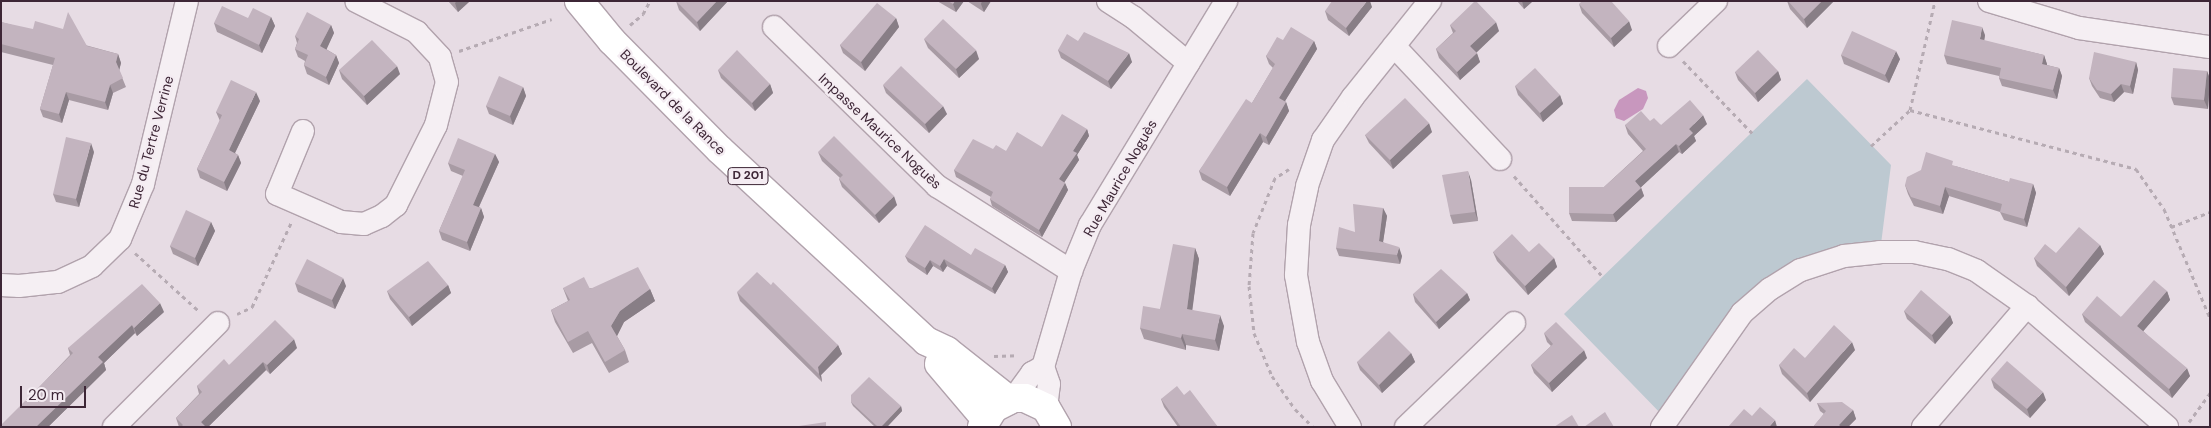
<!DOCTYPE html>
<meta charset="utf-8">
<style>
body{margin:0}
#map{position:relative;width:2211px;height:428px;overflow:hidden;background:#e7dce4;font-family:"DM Sans",sans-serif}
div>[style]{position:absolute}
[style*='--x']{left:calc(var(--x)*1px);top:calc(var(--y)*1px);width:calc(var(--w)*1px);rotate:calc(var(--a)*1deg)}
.green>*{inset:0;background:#bdc9d1}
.water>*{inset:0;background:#c897be}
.path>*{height:3px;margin-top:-1.5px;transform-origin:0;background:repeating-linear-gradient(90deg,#b6abb3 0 4px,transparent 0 8px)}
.roads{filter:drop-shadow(1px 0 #b1a2ac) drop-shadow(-1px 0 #b1a2ac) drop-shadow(0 1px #b1a2ac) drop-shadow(0 -1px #b1a2ac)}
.minor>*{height:22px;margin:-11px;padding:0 11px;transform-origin:11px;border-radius:11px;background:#f5eff3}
.primary>*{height:28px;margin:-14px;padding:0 14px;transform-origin:14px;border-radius:14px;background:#fff}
.wall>*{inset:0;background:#a89ba4}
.shaded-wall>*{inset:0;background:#887e86}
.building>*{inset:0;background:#c3b4bf}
span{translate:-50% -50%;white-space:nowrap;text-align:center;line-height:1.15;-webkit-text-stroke:4.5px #f4ecf2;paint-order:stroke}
.shield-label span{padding:1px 4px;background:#f4ecf2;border:1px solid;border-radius:4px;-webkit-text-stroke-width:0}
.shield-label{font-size:12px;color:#3d2636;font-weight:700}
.street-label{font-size:14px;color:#3d2636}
.frame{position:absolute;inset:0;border:2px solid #3d2636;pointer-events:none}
.scale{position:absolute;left:20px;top:386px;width:66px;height:22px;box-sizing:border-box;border:2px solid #3d2636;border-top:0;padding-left:6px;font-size:15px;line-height:18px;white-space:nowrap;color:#3d2636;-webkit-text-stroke:4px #f4ecf2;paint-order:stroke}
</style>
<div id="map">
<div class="green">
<div style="clip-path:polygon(1807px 79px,1891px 165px,1880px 252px,1770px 289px,1667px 420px,1564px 314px)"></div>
</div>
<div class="water">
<div style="clip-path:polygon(1638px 88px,1646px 91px,1648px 98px,1643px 109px,1624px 121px,1616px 118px,1614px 110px,1619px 100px)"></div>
</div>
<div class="path">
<div style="--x:630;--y:25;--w:17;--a:-40"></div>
<div style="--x:643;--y:14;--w:15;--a:-62"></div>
<div style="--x:459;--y:51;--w:98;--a:-19"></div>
<div style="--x:1683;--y:61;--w:101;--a:46.2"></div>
<div style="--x:1910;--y:110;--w:234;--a:14.6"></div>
<div style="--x:2136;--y:169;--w:49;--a:55"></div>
<div style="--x:2164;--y:209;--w:118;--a:67.1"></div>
<div style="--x:1871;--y:146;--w:53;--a:-42.7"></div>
<div style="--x:1910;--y:110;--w:112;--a:-77.1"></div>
<div style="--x:1289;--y:169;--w:17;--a:147"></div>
<div style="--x:1275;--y:178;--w:59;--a:111.8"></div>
<div style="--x:1253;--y:233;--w:53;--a:94.3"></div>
<div style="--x:1249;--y:286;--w:47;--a:83.9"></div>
<div style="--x:1254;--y:333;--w:47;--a:67.3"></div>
<div style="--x:1272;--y:376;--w:40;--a:55.1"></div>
<div style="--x:1295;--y:409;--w:25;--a:45"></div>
<div style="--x:1514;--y:176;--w:135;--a:48.6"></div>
<div style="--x:2171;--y:227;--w:42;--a:-21"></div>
<div style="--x:135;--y:253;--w:86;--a:42.2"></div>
<div style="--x:237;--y:314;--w:17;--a:-25"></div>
<div style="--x:252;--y:307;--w:93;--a:-65.1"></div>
<div style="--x:994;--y:356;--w:24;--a:-2"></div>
<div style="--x:2189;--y:422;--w:36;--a:-54"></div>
</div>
<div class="roads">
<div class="minor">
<div style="--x:1108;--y:1;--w:30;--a:33"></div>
<div style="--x:1133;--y:17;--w:72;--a:39.9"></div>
<div style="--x:1989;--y:1;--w:94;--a:16.7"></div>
<div style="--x:2079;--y:28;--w:132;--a:8.3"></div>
<div style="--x:774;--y:27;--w:228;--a:44.3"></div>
<div style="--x:937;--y:186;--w:159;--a:32.4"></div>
<div style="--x:1394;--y:46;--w:155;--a:46.8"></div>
<div style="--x:1669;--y:46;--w:65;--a:-43.8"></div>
<div style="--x:303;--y:131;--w:68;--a:112.4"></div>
<div style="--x:277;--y:194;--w:70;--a:23.6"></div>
<div style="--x:341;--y:222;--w:23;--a:5"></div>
<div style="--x:364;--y:224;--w:20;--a:-24"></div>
<div style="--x:382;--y:216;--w:18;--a:-38"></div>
<div style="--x:396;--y:205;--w:89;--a:-63.4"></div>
<div style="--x:436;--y:125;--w:44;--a:-75.7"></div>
<div style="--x:447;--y:82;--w:26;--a:-106"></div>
<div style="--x:440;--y:57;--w:34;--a:-133"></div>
<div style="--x:417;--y:32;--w:68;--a:-153.1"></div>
<div style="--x:1;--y:285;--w:18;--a:3"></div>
<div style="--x:19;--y:286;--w:39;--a:-6"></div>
<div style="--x:58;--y:282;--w:38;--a:-25"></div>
<div style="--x:92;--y:266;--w:39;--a:-44"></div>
<div style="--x:120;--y:239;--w:60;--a:-67.3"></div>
<div style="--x:143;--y:184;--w:188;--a:-76.5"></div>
<div style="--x:1014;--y:398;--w:31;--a:-54"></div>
<div style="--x:1032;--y:373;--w:13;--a:-29"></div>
<div style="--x:1046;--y:408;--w:24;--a:-83"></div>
<div style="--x:1049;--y:384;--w:18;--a:-109"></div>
<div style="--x:1043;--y:367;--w:100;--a:-73.7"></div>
<div style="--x:1071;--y:271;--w:50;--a:-67.6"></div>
<div style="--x:1090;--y:225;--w:262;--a:-58.7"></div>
<div style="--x:114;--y:427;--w:147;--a:-45"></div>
<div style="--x:1350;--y:427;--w:54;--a:-121.3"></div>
<div style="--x:1322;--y:381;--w:41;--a:-109.7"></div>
<div style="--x:1308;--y:342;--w:68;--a:-100.2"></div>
<div style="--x:1296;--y:275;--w:50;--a:-86.6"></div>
<div style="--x:1299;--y:225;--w:40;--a:-78"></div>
<div style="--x:1307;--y:186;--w:49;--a:-70.8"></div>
<div style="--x:1323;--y:140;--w:52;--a:-55.1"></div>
<div style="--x:1353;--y:97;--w:123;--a:-51.3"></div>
<div style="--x:1406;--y:427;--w:150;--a:-43.9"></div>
<div style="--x:1662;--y:427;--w:139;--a:-54.9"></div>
<div style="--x:1742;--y:313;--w:37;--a:-41"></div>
<div style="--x:1770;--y:289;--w:36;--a:-32"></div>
<div style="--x:1801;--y:270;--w:45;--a:-18"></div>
<div style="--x:1844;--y:256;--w:36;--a:-6"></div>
<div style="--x:1880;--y:252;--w:34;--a:0"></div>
<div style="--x:1914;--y:252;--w:35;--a:12"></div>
<div style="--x:1948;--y:259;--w:31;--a:22"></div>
<div style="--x:1977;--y:271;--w:61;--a:35"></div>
<div style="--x:2027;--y:306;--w:185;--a:40.8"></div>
<div style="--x:1923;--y:427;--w:160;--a:-49.3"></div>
</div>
<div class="primary">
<div style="--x:579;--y:1;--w:52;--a:50.5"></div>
<div style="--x:612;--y:41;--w:153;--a:45.3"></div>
<div style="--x:720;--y:150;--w:281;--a:42.8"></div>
<div style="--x:926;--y:341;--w:23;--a:25"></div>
<div style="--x:947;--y:351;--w:79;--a:38.3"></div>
<div style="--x:939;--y:364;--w:71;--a:49.6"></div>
<div style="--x:982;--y:427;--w:22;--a:-58"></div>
<div style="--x:994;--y:408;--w:22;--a:-27"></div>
<div style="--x:1014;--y:398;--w:11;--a:0"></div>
<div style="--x:1025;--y:398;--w:23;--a:25"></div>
<div style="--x:1046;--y:408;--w:22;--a:60"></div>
</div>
</div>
<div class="wall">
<div style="clip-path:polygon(448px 1px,470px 1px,458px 12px)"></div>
<div style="clip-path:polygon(676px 1px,728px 1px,700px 31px,679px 10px)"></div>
<div style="clip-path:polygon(937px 1px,964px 1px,956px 12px)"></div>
<div style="clip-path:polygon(967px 1px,991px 1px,984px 12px)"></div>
<div style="clip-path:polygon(1517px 1px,1533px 1px,1524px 9px)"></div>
<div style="clip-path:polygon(1787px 1px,1834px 1px,1807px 28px,1790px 9px)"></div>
<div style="clip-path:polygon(1579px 4px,1632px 30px,1614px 47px,1582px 13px)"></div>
<div style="clip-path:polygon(1372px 7px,1349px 36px,1328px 20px,1325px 11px)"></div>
<div style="clip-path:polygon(271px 17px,275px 26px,262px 53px,217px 32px,214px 23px,248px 18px)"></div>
<div style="clip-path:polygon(896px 18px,899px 27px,865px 71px,843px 53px,840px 45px)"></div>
<div style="clip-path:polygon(1px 22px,118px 54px,121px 63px,119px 70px,126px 87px,113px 93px,108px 110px,69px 100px,62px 123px,43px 117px,40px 109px,53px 65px,1px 52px)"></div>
<div style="clip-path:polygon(331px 25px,334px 33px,326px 49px,336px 55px,339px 63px,329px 85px,307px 74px,304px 65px,305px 61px,298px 57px,295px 49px,297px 43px,295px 36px)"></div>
<div style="clip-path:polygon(1450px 25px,1499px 31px,1476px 52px,1480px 62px,1460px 80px,1439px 58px,1436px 49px,1453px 33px)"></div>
<div style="clip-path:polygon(1985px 35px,1984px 41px,2044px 55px,2047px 65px,2059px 68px,2062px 76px,2057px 99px,2002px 86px,1999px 78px,1999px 76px,1947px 64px,1944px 55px)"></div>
<div style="clip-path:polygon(924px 39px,979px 59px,959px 78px,928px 48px)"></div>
<div style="clip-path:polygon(1283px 40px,1314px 41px,1317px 49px,1285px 101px,1286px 102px,1289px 111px,1269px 145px,1263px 142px,1230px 196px,1202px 180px,1199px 171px,1252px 103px,1273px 68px,1269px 64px,1266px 56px)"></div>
<div style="clip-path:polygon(1078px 41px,1132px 62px,1111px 89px,1061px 58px,1058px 50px)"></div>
<div style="clip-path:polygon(1841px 55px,1900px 59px,1889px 83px,1844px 64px)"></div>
<div style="clip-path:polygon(2136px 62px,2138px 70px,2133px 94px,2124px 92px,2114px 102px,2100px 98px,2092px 86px,2089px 78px)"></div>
<div style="clip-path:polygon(339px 70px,400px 74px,367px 105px,342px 79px)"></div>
<div style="clip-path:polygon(718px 70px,770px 84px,773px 93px,755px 111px,721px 78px)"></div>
<div style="clip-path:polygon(1778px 71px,1781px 80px,1758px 102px,1738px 80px,1735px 72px)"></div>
<div style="clip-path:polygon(2207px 71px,2210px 79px,2208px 109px,2174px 105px,2171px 97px)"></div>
<div style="clip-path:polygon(883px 85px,947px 114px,929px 133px,886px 93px)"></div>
<div style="clip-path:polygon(1515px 86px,1560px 95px,1563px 104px,1543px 122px,1518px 95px)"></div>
<div style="clip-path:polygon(523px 87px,526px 96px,513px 125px,489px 114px,486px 106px)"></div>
<div style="clip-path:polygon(260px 101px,235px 153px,238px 155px,241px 163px,227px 191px,200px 178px,197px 169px,220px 121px,216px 112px)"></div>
<div style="clip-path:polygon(1650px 121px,1661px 125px,1707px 124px,1694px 136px,1696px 141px,1682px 154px,1679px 152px,1641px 187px,1644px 196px,1616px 222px,1572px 221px,1569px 213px,1604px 187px,1643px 151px,1628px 134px,1625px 125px)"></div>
<div style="clip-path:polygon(1087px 129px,1089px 136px,1077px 155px,1079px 160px,1064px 182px,1065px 183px,1068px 190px,1042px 237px,992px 206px,990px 199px,991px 197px,956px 177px,954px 170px,993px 149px,1006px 151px,1042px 147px)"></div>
<div style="clip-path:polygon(1432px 132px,1393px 169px,1369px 143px,1365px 135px)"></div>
<div style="clip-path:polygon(94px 152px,79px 207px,56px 202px,53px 194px)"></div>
<div style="clip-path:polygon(818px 152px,897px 205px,879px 223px,842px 187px,839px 179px,840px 178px,822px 161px)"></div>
<div style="clip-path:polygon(495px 154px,499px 162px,479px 207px,481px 208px,484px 217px,470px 251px,442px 240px,439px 231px,463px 176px,451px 171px,448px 163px)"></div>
<div style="clip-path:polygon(1955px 166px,2009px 182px,2033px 184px,2036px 193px,2027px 227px,2004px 220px,2000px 212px,1949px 196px,1943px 214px,1914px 206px,1908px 194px,1905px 185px)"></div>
<div style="clip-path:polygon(1471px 180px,1478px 221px,1453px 224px,1450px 215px)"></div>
<div style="clip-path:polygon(1383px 208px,1387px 216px,1383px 242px,1402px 256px,1400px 264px,1339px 256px,1336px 248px,1355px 232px)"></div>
<div style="clip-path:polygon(211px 222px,215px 231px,198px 266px,173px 254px,170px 246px)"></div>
<div style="clip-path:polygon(2100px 245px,2104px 254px,2069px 296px,2037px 266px,2034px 258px)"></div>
<div style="clip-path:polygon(1195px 248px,1199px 259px,1192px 310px,1224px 326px,1219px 351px,1186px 345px,1186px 350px,1144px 339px,1140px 328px,1160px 309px)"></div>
<div style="clip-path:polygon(1493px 252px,1529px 252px,1554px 258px,1557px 267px,1528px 295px,1497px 261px)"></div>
<div style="clip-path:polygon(971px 255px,1005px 265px,1008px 272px,995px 294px,947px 266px,943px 272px,933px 266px,927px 275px,908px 262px,905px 256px)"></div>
<div style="clip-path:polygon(295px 283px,346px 286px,335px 309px,298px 292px)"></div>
<div style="clip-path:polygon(448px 285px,451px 293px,412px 326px,390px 299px,387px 291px)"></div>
<div style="clip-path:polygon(563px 288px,650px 289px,655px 301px,624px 322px,617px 336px,625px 350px,629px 362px,609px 373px,592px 343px,573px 353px,555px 322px,551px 310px,568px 301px)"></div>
<div style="clip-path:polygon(2167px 291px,2170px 300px,2143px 331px,2190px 376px,2172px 398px,2085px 322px,2082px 314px,2121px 317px)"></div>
<div style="clip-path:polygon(737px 292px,838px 345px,842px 354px,821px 375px,822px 382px,740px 301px)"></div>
<div style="clip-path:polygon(1467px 293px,1470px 300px,1439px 329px,1415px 302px,1413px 294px)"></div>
<div style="clip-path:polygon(1904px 311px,1950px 315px,1953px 323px,1935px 344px,1907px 319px)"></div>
<div style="clip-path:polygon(164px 312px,137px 336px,135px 333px,104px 363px,106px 370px,48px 427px,1px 427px,70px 355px,68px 348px)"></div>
<div style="clip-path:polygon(1544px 333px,1587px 358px,1552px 392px,1534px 373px,1531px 365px,1551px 346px,1547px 342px)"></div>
<div style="clip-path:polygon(297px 348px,270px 374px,266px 370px,208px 427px,179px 427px,176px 418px,199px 394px,197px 386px,229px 365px)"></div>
<div style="clip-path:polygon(1855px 350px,1810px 402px,1782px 374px,1779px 365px,1805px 358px)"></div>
<div style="clip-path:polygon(1411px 353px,1415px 362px,1382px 393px,1360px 370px,1357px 362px)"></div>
<div style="clip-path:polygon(1991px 379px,2046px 400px,2030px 418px,1994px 388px)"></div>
<div style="clip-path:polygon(1184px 395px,1218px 427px,1178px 427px,1164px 407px,1161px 399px)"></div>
<div style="clip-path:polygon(851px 402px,901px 406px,902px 411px,887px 427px,875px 427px,853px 406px)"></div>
<div style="clip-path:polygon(1817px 403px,1853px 410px,1856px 419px,1848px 427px,1813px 427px,1824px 414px,1820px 411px)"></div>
</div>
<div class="shaded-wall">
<div style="clip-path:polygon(457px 1px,470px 1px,458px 12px,455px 3px)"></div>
<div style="clip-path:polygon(717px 1px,728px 1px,700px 31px,697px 22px)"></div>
<div style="clip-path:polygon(955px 1px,964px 1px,956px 12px,953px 4px)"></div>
<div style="clip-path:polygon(982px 1px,991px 1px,984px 12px,981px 4px)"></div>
<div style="clip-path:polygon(1367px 1px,1370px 1px,1372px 7px,1349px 36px,1346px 28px)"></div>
<div style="clip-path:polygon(1522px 1px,1533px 1px,1524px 9px)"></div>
<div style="clip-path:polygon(1822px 1px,1834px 1px,1807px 28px,1804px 19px)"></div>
<div style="clip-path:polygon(271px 17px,275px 26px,262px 53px,259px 45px)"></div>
<div style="clip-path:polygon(896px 18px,899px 27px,865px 71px,861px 62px)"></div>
<div style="clip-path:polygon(1629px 21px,1632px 30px,1614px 47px,1611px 38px)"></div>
<div style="clip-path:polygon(1496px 22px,1499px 31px,1474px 55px,1470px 46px)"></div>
<div style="clip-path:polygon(331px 25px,334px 33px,324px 55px,320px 46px)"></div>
<div style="clip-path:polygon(1982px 27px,1985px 35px,1983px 48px,1980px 39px)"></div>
<div style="clip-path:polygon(1314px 41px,1317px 49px,1282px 106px,1279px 98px)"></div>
<div style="clip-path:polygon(976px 50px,979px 59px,959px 78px,956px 69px)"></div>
<div style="clip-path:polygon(1896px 51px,1900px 59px,1889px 83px,1885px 75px)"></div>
<div style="clip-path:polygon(1129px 53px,1132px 62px,1111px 89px,1108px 81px)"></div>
<div style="clip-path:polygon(1477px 53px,1480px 62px,1460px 80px,1457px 72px)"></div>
<div style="clip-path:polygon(118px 54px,121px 63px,119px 71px,116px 62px)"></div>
<div style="clip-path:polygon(336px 55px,339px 63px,329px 85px,326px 77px)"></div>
<div style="clip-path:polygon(2044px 55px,2047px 64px,2045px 72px,2042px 64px)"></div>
<div style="clip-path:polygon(2136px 62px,2138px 70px,2133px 94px,2130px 86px)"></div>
<div style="clip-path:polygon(397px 66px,400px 74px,367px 105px,364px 96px)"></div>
<div style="clip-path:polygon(2059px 68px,2062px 76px,2057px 99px,2053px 90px)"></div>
<div style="clip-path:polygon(1778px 71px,1781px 80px,1758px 102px,1755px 93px)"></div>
<div style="clip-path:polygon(2207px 71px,2210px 79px,2208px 109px,2204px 100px)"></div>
<div style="clip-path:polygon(770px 84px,773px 93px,755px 111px,752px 103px)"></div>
<div style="clip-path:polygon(2121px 84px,2124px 92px,2114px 102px,2111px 94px)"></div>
<div style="clip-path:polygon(110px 85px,113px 93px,108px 110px,105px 102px)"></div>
<div style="clip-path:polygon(523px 87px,526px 96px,513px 125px,510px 116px)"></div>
<div style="clip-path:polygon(66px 92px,69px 100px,62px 123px,59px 114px)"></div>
<div style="clip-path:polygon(256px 92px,260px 101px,232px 159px,229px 150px)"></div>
<div style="clip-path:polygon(1560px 95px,1563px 104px,1543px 122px,1540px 113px)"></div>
<div style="clip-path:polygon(1286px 102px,1289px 111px,1269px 145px,1266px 137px)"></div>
<div style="clip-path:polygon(943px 106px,947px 114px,929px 133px,925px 124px)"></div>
<div style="clip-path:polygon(1703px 115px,1707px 124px,1694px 136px,1696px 141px,1682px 154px,1679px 146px,1689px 129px)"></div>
<div style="clip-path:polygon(1429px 123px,1432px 132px,1393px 169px,1390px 160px)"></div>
<div style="clip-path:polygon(1087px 129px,1089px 136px,1077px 155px,1079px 160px,1062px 186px,1059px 179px,1073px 151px)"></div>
<div style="clip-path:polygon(1260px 133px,1263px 142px,1230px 196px,1227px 187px)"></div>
<div style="clip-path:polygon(91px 143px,94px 152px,79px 207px,76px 199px)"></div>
<div style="clip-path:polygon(1676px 144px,1679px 152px,1638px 190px,1635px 181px)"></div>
<div style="clip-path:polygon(495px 154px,499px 162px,476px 213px,473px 205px)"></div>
<div style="clip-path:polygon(238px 155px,241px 163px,227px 191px,224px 182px)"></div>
<div style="clip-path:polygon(1468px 171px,1471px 180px,1478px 221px,1475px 212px)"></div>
<div style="clip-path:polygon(1065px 183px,1068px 190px,1042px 237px,1039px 230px)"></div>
<div style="clip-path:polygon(2033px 184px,2036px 193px,2027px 227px,2024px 219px)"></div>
<div style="clip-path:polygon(1945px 187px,1949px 196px,1943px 214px,1940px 206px)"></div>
<div style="clip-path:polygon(1641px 188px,1644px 196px,1616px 222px,1613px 214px)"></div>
<div style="clip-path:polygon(894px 196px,897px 205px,879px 223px,875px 215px)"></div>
<div style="clip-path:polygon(481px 208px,484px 217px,470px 251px,467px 242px)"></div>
<div style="clip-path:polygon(1383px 208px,1387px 216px,1382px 249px,1379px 241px)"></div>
<div style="clip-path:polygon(211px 222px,215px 231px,198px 266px,195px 258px)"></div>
<div style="clip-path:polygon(2100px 245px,2104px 254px,2069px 296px,2066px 287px)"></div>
<div style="clip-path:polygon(1399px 247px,1402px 256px,1400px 264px,1397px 255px)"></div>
<div style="clip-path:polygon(1195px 248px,1199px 259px,1191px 320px,1187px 309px)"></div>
<div style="clip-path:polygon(1554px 258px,1557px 267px,1528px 295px,1525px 286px)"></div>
<div style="clip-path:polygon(944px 259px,947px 266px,943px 272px,940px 266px)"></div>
<div style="clip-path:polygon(930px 260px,933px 266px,927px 275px,925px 268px)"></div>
<div style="clip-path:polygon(1005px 265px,1008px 272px,995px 294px,992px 288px)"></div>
<div style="clip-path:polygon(343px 278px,346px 286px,335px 309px,332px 300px)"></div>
<div style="clip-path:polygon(448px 285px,451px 293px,412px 326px,409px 317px)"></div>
<div style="clip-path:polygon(650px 289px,655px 301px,624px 322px,616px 338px,611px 326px,620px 311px)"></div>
<div style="clip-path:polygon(2167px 291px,2170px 300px,2140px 335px,2137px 326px)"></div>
<div style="clip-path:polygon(1467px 293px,1470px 300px,1439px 329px,1436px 322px)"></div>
<div style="clip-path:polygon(160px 303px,164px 312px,137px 336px,134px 328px)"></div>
<div style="clip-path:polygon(1220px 315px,1224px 326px,1219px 351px,1215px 340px)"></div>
<div style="clip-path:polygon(1950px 315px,1953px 323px,1935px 344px,1932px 335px)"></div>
<div style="clip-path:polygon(132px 325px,135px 333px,104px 363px,106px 370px,48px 427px,36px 427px,98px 357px)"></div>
<div style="clip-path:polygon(1182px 334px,1186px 345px,1186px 350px,1181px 338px)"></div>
<div style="clip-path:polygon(294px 339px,297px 348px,270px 374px,267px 365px)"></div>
<div style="clip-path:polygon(1852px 342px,1855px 350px,1810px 402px,1807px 393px)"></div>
<div style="clip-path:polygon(838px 345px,842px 354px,821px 375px,822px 382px,819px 374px,818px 367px)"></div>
<div style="clip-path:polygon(1584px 350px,1587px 358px,1552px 392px,1549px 383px)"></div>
<div style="clip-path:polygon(1411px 353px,1415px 362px,1382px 393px,1379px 385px)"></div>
<div style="clip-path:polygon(263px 362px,266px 370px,208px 427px,203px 427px,201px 422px)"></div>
<div style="clip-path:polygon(2187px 368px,2190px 376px,2172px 398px,2169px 389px)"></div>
<div style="clip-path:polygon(2043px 392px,2046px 400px,2030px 418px,2027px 409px)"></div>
<div style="clip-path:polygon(901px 406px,902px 411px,887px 427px,881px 427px)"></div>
<div style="clip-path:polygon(1853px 410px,1856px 419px,1848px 427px,1840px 427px,1839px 425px)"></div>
<div style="clip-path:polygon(1775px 420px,1777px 427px,1769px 427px)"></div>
</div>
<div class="building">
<div style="clip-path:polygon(676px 1px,717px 1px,697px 22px)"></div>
<div style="clip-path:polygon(948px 1px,955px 1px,953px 4px)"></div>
<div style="clip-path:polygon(1332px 1px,1367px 1px,1346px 28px,1325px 11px)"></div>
<div style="clip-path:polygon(1475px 1px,1476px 1px,1496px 22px,1470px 46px,1477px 53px,1457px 72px,1436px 49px,1456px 31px,1450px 25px)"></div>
<div style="clip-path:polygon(1582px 1px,1611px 1px,1629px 21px,1611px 38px,1579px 4px)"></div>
<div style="clip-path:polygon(1788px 1px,1822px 1px,1804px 19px)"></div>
<div style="clip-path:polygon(877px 3px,896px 18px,861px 62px,840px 45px)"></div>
<div style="clip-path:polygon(222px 6px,248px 18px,253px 8px,271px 17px,259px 45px,214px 23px)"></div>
<div style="clip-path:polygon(68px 12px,87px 46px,118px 54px,116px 62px,123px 78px,110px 85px,105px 102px,66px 92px,59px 114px,40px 109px,55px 58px,1px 44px,1px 22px,33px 29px,35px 21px,63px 29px)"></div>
<div style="clip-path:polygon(307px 12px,331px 25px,320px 46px,336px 55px,326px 77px,304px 65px,308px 55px,295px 49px,299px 39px,295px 36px)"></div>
<div style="clip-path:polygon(943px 19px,976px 50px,956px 69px,924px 39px)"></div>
<div style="clip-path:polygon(1952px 20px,1982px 27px,1980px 39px,2044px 55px,2042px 64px,2059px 68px,2053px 90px,1999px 78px,2001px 68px,1944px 55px)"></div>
<div style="clip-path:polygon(1291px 27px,1314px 41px,1279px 98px,1286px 102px,1266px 137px,1260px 133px,1227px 187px,1199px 171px,1246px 99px,1252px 103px,1275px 64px,1266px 56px,1277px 37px,1283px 40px)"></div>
<div style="clip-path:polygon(1852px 31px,1896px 51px,1885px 75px,1841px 55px)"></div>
<div style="clip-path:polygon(1084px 32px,1129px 53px,1108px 81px,1058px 50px,1067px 34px,1078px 41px)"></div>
<div style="clip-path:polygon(372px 40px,397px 66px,364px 96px,339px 70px)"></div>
<div style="clip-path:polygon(737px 50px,770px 84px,752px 103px,718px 70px)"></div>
<div style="clip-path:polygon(1758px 50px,1778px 71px,1755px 93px,1735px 72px)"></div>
<div style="clip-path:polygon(2094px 52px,2136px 62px,2130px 86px,2121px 84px,2111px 94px,2097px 90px,2089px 78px)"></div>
<div style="clip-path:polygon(901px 66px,943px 106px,925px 124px,883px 85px)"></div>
<div style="clip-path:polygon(1535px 68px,1560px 95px,1540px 113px,1515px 86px)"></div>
<div style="clip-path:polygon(2173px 68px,2207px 71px,2204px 100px,2171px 97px)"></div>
<div style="clip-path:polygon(499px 76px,523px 87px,510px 116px,486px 106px)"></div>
<div style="clip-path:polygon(231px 80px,256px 92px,229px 150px,238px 155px,224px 182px,197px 169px,222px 115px,216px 112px)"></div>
<div style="clip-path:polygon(1405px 98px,1429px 123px,1390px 160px,1365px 135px)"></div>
<div style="clip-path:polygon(1690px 100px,1703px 115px,1689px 129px,1693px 133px,1679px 146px,1676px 144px,1635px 181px,1641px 188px,1613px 214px,1569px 213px,1569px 187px,1604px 187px,1646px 149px,1625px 125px,1641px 111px,1650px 121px,1654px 118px,1661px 125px)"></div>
<div style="clip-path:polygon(1062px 114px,1087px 129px,1073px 151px,1077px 153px,1059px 179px,1065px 183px,1039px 230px,990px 199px,993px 192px,954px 170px,973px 139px,993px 149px,996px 145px,1006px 151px,1017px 132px,1042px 147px)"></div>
<div style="clip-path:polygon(834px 136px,894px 196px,875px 215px,839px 179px,843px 175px,818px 152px)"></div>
<div style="clip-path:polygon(66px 137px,91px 143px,76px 199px,53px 194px)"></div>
<div style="clip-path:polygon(458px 138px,495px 154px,473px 205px,481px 208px,467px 242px,439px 231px,465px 170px,448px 163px)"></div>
<div style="clip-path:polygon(1926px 152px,1953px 161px,1952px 165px,2009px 182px,2010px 178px,2033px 184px,2024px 219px,2000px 212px,2002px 204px,1945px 187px,1940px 206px,1911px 197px,1905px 185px,1907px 177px,1921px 170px)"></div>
<div style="clip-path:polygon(1468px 171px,1475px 212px,1450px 215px,1442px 175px)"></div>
<div style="clip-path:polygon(1353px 204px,1383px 208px,1379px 241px,1399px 247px,1397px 255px,1336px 248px,1339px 227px,1355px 232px)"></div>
<div style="clip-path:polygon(186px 210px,211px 222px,195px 258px,170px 246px)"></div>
<div style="clip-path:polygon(925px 225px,971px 255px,975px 248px,1005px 265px,992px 288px,944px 259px,940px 266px,930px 260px,925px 268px,905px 256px)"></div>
<div style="clip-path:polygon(2079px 227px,2100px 245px,2066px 287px,2034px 258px,2045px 244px,2056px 253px)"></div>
<div style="clip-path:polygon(1512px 234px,1529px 252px,1539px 243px,1554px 258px,1525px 286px,1493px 252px)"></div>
<div style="clip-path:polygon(1173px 244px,1195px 248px,1187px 309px,1220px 315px,1215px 340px,1182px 334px,1181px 338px,1140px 328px,1143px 306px,1160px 309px)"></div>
<div style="clip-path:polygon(307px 259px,343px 278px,332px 300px,295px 283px)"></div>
<div style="clip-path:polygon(428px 261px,448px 285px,409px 317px,387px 291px)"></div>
<div style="clip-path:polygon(638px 267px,650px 289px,620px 311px,611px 326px,625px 350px,605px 362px,588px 331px,568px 342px,551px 310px,570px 300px,563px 288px,584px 277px,590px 289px)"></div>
<div style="clip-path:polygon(1441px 269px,1467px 293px,1436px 322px,1413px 294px)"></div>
<div style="clip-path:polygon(757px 272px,771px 285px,773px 282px,838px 345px,818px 367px,819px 374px,737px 292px)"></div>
<div style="clip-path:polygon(2154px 280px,2167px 291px,2137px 326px,2187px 368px,2169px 389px,2082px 314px,2097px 296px,2121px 317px)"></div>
<div style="clip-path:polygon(142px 284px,160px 303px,134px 328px,132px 325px,98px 357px,103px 362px,36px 427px,1px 427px,1px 425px,73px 353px,68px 348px)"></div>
<div style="clip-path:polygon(1921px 290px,1950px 315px,1932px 335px,1904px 311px)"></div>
<div style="clip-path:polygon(275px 320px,294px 339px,267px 365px,263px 362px,201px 422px,206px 427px,181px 427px,183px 425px,176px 418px,202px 392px,197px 386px,224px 359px,229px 365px)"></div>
<div style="clip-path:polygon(1556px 322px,1584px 350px,1549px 383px,1531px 365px,1553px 344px,1544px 333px)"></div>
<div style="clip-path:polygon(1834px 325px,1852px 342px,1807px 393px,1779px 365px,1794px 348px,1805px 358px)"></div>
<div style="clip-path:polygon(1389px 331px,1411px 353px,1379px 385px,1357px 362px)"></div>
<div style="clip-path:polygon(2007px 361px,2043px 392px,2027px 409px,1991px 379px)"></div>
<div style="clip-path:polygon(869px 377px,901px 406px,881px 427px,878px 427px,851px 402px,851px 395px)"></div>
<div style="clip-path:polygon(1177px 386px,1184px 395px,1190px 390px,1218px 427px,1181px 427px,1161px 399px)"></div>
<div style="clip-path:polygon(1842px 402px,1853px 410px,1839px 425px,1841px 427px,1813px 427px,1826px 411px,1817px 403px)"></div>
<div style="clip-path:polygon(1760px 407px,1775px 420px,1769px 427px,1728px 427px,1744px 409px,1752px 416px)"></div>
<div style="clip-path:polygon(1605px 412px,1614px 427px,1584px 427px)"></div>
<div style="clip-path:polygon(1572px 415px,1579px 427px,1554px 427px)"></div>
<div style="clip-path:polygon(826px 422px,826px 427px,799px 427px,799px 426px)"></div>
</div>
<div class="shield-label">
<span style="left:748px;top:176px">D 201</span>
</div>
<div class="street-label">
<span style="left:673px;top:102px;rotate:45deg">Boulevard de la Rance</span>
<span style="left:880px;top:131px;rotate:43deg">Impasse Maurice Noguès</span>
<span style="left:151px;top:142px;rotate:-75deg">Rue du Tertre Verrine</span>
<span style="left:1120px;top:178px;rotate:-60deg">Rue Maurice Noguès</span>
</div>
<div class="frame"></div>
<div class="scale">20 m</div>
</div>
